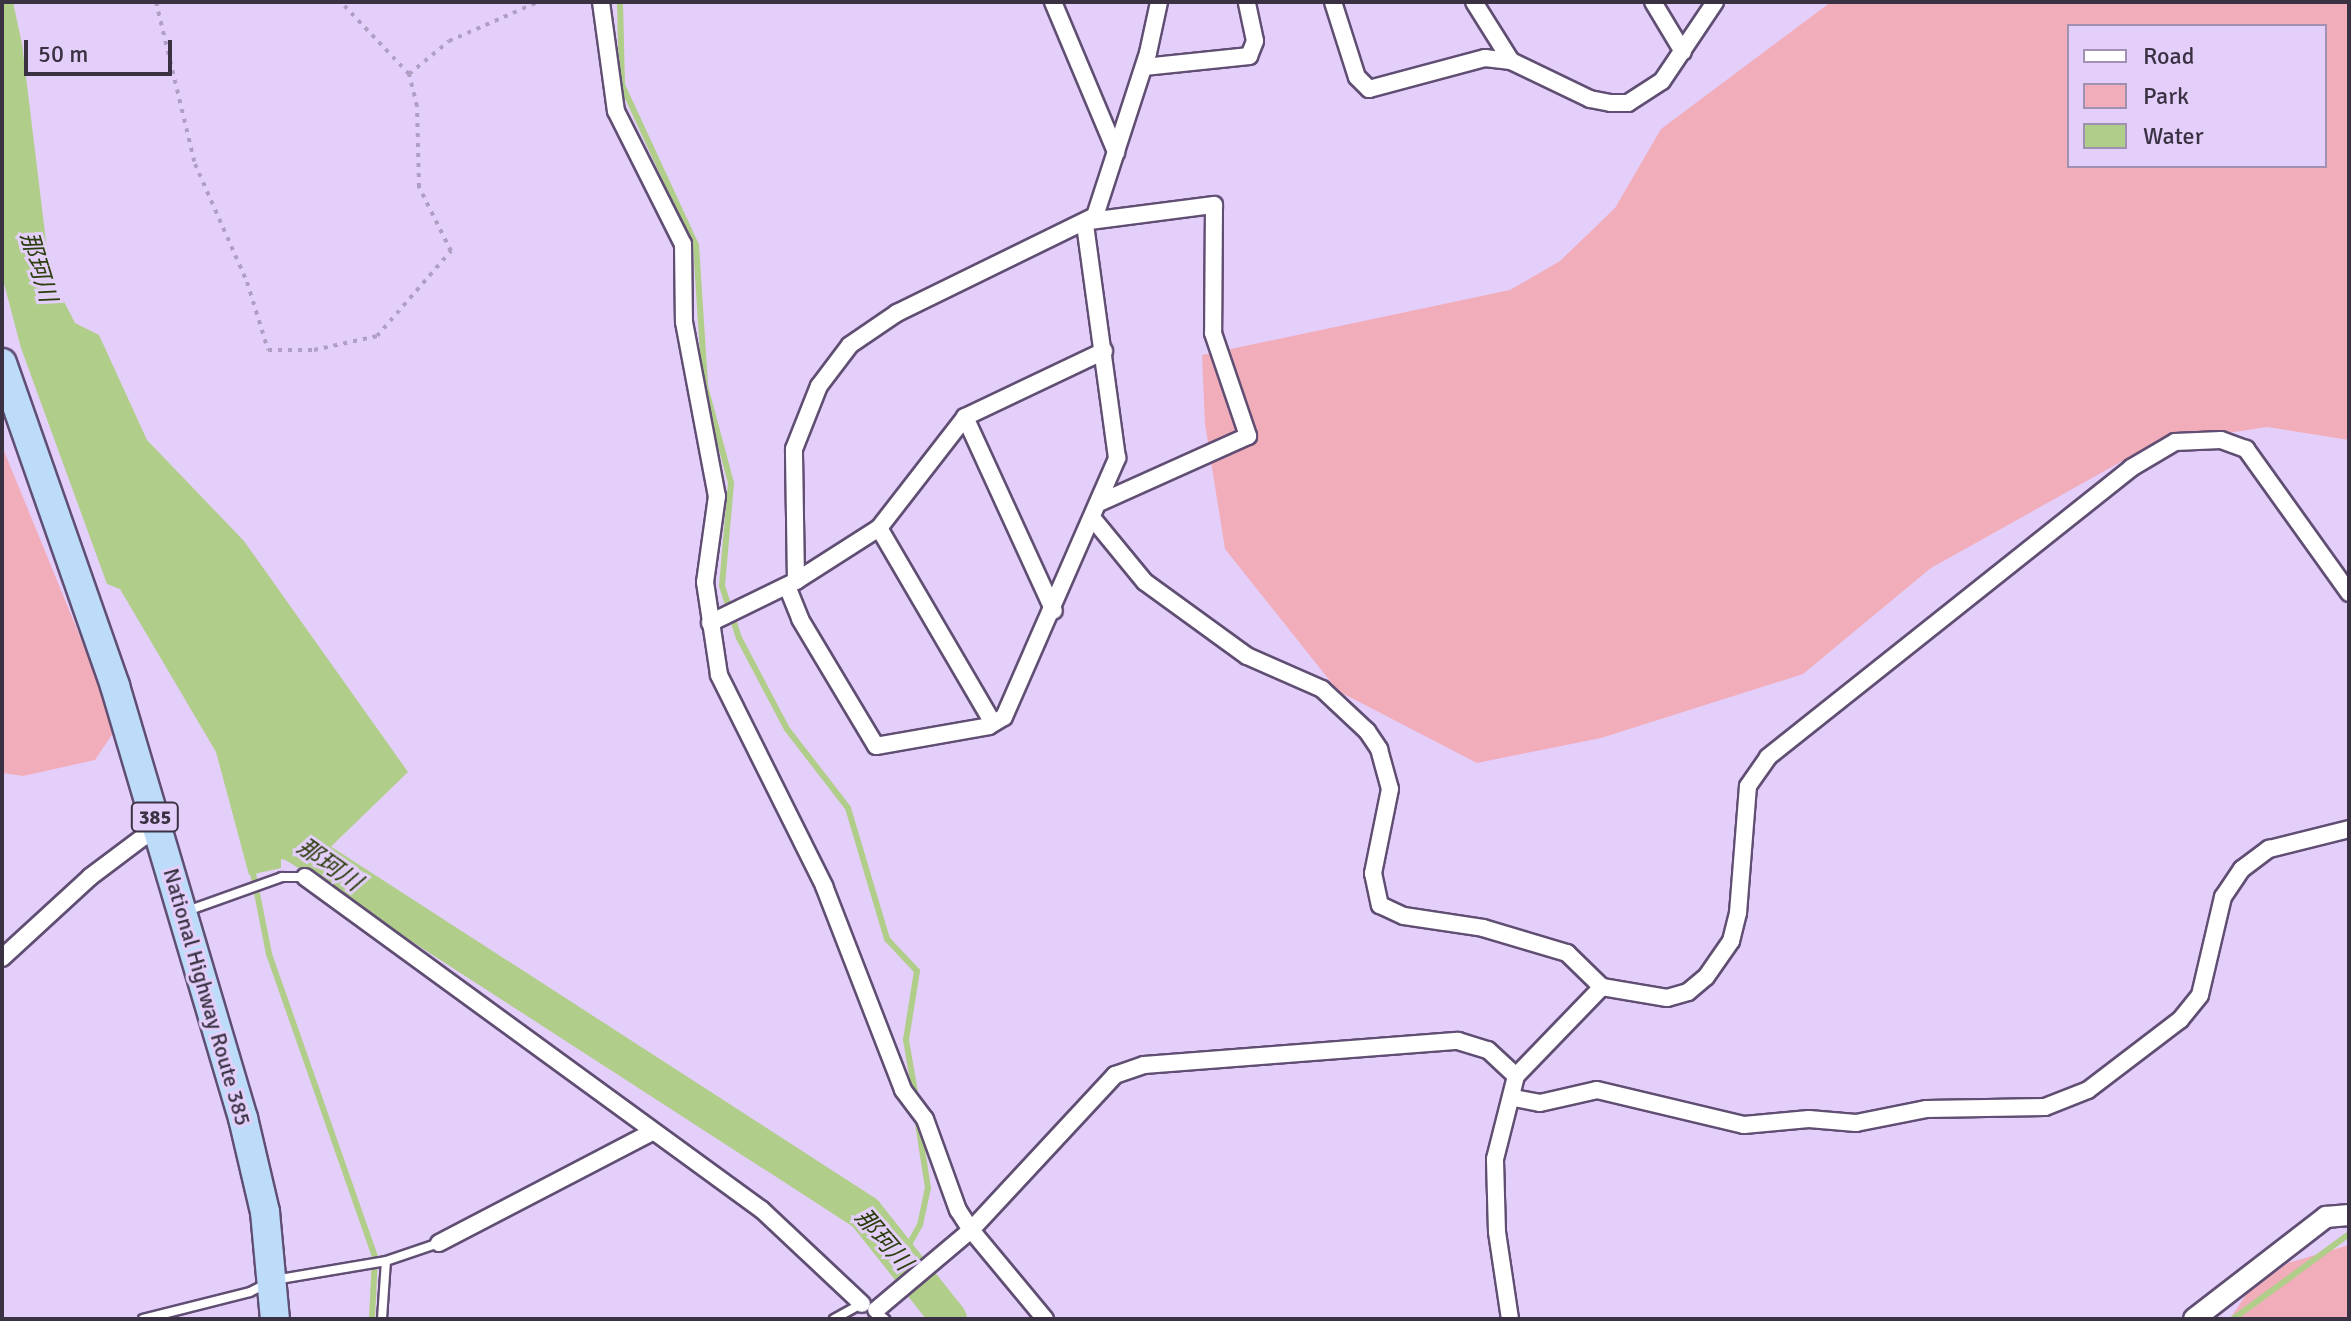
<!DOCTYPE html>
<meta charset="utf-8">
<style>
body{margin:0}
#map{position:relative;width:2351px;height:1321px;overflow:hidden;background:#e4cffb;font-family:Signika,"Noto Sans JP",sans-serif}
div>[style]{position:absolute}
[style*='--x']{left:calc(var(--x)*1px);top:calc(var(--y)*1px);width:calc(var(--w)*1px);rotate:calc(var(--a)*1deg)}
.green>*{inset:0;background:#f2adba}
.water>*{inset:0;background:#b0cd89}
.stream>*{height:6px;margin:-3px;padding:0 3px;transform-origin:3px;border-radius:3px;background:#b0cd89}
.river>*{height:36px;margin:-18px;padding:0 18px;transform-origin:18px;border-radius:18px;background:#b0cd89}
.path>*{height:4px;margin-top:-2px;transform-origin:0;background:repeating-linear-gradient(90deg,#b09fc2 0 4px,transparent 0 10px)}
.roads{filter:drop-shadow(2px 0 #604e73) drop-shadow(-2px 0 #604e73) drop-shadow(0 2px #604e73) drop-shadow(0 -2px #604e73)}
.service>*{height:8px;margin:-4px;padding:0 4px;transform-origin:4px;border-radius:4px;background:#fff}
.minor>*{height:16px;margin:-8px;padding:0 8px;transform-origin:8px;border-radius:8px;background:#fff}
.tertiary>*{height:20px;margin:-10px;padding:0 10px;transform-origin:10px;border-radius:10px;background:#fff}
.trunk>*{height:28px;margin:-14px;padding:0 14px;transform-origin:14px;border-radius:14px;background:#bcdcfa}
span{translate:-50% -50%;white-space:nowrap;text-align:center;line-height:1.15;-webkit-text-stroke:6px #e4cffb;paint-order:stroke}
.shield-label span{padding:2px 6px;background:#e4cffb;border:2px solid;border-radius:6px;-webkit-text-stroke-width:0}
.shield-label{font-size:20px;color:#3a3243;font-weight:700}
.street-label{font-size:22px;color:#3a3243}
.water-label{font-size:24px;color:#2c3d0c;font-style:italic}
.frame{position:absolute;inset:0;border:4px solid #3a3243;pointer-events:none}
.legend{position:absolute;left:2067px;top:24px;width:260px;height:144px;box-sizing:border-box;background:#e4cffb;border:2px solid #a090b1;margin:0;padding:10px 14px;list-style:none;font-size:24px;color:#3a3243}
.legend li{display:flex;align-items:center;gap:16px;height:40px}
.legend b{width:40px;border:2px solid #a090b1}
.scale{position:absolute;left:24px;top:40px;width:148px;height:36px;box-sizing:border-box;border:4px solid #3a3243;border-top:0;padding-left:10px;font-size:24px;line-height:28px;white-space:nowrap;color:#3a3243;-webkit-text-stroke:6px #e4cffb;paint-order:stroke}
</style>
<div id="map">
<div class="green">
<div style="clip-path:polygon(evenodd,1831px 2px,2349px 2px,2349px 440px,2267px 427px,2151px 445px,1931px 568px,1803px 674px,1601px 738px,1477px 763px,1338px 691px,1225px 549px,1205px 424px,1202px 355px,1510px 290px,1560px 261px,1615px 208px,1661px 129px,1831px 2px,2069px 26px,2325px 26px,2325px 166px,2069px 166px,2069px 26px)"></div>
<div style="clip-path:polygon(2px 446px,117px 727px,95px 760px,23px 776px,2px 773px)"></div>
<div style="clip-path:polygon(2349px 1245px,2349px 1314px,2344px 1319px,2230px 1319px,2247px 1293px,2288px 1263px)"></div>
</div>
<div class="water">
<div style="clip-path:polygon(2px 2px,13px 2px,22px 44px,50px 274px,75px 323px,99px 335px,147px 440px,244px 541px,408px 772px,312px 865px,281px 859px,281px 868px,249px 875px,216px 752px,120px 589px,107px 584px,21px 348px,2px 276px)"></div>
</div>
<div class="stream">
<div style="--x:620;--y:2;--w:83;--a:88.6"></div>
<div style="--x:622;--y:85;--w:176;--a:65.2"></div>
<div style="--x:696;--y:245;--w:141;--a:86.3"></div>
<div style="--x:705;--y:386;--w:100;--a:75"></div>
<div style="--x:731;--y:483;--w:103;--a:95"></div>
<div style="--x:722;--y:586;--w:55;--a:71.9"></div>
<div style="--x:739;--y:638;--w:103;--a:62.2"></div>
<div style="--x:787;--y:729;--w:100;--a:52.3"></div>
<div style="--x:848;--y:808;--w:137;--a:73.4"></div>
<div style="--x:887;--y:939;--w:44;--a:46.8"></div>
<div style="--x:917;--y:971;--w:70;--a:99.1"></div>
<div style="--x:906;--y:1040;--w:59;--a:80.2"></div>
<div style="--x:252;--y:868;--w:88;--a:78.8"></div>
<div style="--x:269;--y:954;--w:321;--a:70.7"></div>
<div style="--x:375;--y:1257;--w:62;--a:92.8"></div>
<div style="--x:901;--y:1259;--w:39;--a:-61"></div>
<div style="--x:920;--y:1225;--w:38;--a:-78"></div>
<div style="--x:928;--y:1188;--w:72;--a:-98.8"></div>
<div style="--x:2233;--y:1319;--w:144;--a:-36.2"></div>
</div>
<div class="river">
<div style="--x:285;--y:824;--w:22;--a:66"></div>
<div style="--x:294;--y:844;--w:680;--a:32.87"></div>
<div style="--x:865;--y:1213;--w:135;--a:51.6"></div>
</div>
<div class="path">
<div style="--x:156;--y:2;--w:167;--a:76.5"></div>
<div style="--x:195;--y:164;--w:129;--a:66.2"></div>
<div style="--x:247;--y:282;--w:71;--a:72.8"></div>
<div style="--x:268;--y:350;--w:46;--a:0"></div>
<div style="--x:314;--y:350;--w:65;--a:-12.5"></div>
<div style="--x:377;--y:336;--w:113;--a:-49"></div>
<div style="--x:451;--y:251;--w:72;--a:-116.6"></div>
<div style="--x:419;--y:187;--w:81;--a:-91.4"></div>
<div style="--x:417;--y:106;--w:33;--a:-104"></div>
<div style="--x:409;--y:74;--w:99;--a:-133.4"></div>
<div style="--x:409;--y:74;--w:52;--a:-39.5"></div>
<div style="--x:449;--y:41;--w:97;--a:-23.7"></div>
</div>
<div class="roads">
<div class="service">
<div style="--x:187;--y:911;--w:101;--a:-19.7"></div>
<div style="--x:282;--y:877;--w:23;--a:0"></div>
<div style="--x:873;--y:1309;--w:16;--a:40"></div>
<div style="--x:143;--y:1319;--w:110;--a:-14.2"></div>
<div style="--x:250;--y:1292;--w:27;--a:-27"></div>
<div style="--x:274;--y:1280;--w:114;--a:-9.6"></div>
<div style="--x:386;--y:1261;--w:56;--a:-18.8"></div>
<div style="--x:382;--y:1319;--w:58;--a:-86.1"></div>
<div style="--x:834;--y:1319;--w:31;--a:-29"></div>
</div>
<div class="minor">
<div style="--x:601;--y:2;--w:110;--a:82.2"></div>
<div style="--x:616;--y:111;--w:149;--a:63.3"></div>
<div style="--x:683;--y:244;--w:78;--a:89.3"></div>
<div style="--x:684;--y:322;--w:177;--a:79.3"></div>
<div style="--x:717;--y:496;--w:87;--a:97.9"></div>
<div style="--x:705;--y:582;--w:94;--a:81.4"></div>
<div style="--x:719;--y:675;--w:236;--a:63.5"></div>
<div style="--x:824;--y:886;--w:219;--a:68.8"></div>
<div style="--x:903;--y:1090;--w:36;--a:53"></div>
<div style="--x:925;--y:1119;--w:97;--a:70.1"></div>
<div style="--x:958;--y:1210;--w:24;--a:57"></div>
<div style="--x:971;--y:1230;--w:124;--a:139.9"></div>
<div style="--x:1053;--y:2;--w:163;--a:67.2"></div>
<div style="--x:1333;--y:2;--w:79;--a:72.3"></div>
<div style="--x:1357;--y:77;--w:17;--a:45"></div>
<div style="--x:1369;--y:89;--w:120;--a:-15"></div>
<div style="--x:1485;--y:58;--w:26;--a:7"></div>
<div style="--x:1474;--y:2;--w:70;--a:57.9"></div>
<div style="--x:1511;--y:61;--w:88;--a:25.7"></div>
<div style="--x:1590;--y:99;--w:21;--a:11"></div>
<div style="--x:1611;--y:103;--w:17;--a:0"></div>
<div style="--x:1628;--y:103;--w:40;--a:-32.9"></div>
<div style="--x:1662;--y:81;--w:95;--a:-56.1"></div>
<div style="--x:1653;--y:2;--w:58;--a:59"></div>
<div style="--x:1144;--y:67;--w:106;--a:-6"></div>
<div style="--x:1249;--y:56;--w:16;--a:-68"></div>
<div style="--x:1255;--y:41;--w:40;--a:-102"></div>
<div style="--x:1090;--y:221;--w:125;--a:-7.4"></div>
<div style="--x:1214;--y:205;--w:128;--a:90.4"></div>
<div style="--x:1213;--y:333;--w:109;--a:71.2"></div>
<div style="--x:1248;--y:436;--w:161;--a:155.8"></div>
<div style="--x:965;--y:417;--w:213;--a:65.4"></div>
<div style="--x:1094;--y:520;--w:80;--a:50.6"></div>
<div style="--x:1145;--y:582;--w:126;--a:36"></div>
<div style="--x:1247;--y:656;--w:82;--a:23.7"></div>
<div style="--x:1322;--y:689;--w:62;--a:43"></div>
<div style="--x:1367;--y:731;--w:22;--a:56"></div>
<div style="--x:1379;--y:749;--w:41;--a:74.6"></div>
<div style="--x:1390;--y:789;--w:86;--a:101.4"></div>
<div style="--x:1373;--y:873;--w:33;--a:78"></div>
<div style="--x:1380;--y:905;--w:26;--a:25"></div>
<div style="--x:1404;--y:916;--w:80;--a:8.6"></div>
<div style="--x:1483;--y:928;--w:88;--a:16.6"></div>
<div style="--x:1567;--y:953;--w:49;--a:44.2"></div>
<div style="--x:1602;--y:987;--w:66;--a:9.6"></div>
<div style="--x:1667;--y:998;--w:22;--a:-16"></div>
<div style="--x:1688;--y:992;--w:23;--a:-40"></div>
<div style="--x:1706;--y:977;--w:44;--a:-55.2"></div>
<div style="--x:1731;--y:941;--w:29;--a:-76"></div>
<div style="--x:1738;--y:913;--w:127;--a:-85.5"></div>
<div style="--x:1748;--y:786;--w:35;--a:-55"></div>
<div style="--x:1768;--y:757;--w:464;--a:-38.5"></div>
<div style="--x:2131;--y:468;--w:51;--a:-30.6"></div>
<div style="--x:2175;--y:442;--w:46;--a:-2.5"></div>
<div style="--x:2221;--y:440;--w:27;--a:20"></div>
<div style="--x:2246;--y:449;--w:177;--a:54.4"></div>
<div style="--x:879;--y:528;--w:226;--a:59.7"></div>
<div style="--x:796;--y:581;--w:98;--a:-32.6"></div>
<div style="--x:879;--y:528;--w:140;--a:-52.2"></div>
<div style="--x:965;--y:417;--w:154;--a:-25.4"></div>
<div style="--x:787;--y:586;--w:35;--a:68"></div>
<div style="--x:800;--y:619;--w:148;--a:59.1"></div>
<div style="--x:876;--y:746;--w:115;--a:-10"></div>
<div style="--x:989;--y:726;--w:17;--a:-31"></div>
<div style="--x:1004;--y:717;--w:283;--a:-66.4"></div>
<div style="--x:1117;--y:458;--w:237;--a:-97.8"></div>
<div style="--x:710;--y:623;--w:96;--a:-26"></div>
<div style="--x:796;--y:581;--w:132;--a:-90.9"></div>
<div style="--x:794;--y:449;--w:68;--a:-68.4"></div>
<div style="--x:819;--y:386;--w:51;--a:-52.9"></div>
<div style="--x:850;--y:345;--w:57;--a:-34.2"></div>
<div style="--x:897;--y:313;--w:220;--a:-26.1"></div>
<div style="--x:1095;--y:216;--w:171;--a:-72"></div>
<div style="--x:1148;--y:53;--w:52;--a:-77.8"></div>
<div style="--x:305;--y:877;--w:565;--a:36.08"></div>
<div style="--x:762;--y:1210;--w:137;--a:43.2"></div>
<div style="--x:2;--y:958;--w:120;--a:-42.6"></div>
<div style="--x:90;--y:877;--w:66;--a:-37"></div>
<div style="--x:143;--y:837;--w:17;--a:-17"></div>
<div style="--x:1514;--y:1098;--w:26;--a:11"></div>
<div style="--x:1540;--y:1103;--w:58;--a:-12.8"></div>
<div style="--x:1597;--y:1090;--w:151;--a:13.4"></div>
<div style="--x:1744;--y:1125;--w:65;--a:-5.3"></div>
<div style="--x:1809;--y:1119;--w:47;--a:4.9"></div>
<div style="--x:1856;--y:1123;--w:71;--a:-11.3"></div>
<div style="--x:1926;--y:1109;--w:119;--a:-1"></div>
<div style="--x:2045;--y:1107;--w:46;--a:-21.6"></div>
<div style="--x:2088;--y:1090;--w:116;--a:-37.3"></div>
<div style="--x:2180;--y:1020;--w:32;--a:-51"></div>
<div style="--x:2200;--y:995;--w:101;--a:-76.8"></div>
<div style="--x:2223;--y:897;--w:34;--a:-56"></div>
<div style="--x:2242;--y:869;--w:34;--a:-37"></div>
<div style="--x:2269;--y:849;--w:82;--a:-14"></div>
<div style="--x:439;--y:1243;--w:240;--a:-27.5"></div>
<div style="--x:1045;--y:1319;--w:116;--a:-129.7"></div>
<div style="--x:971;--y:1230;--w:212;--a:-47.1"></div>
<div style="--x:1115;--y:1075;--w:31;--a:-19"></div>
<div style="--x:1144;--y:1065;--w:315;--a:-4.4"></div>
<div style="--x:1458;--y:1041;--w:31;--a:17"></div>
<div style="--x:1488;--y:1050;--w:38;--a:43"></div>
<div style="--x:1510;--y:1319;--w:88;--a:-98.5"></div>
<div style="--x:1497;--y:1232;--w:73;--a:-91.6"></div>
<div style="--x:1495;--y:1159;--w:86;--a:-75.8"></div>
<div style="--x:1516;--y:1076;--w:124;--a:-46"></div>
</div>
<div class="tertiary">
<div style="--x:2194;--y:1319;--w:167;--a:-37.7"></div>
<div style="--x:2326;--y:1217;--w:23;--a:-5"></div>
</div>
<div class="trunk">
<div style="--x:2;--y:363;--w:342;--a:70.7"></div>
<div style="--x:115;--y:686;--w:451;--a:73.5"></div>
<div style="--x:243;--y:1118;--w:97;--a:76.8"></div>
<div style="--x:265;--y:1212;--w:107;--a:84.7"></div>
</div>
</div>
<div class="shield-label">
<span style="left:155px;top:817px">385</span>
</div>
<div class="street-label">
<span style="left:207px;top:997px;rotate:74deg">National Highway Route 385</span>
</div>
<div class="water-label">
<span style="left:38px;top:267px;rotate:73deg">那珂川</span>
<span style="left:329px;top:865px;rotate:35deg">那珂川</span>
<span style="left:883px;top:1240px;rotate:49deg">那珂川</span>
</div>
<div class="frame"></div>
<ul class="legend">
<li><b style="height:10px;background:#fff"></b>Road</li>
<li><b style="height:22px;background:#f2adba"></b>Park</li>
<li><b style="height:22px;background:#b0cd89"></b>Water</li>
</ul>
<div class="scale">50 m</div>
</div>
